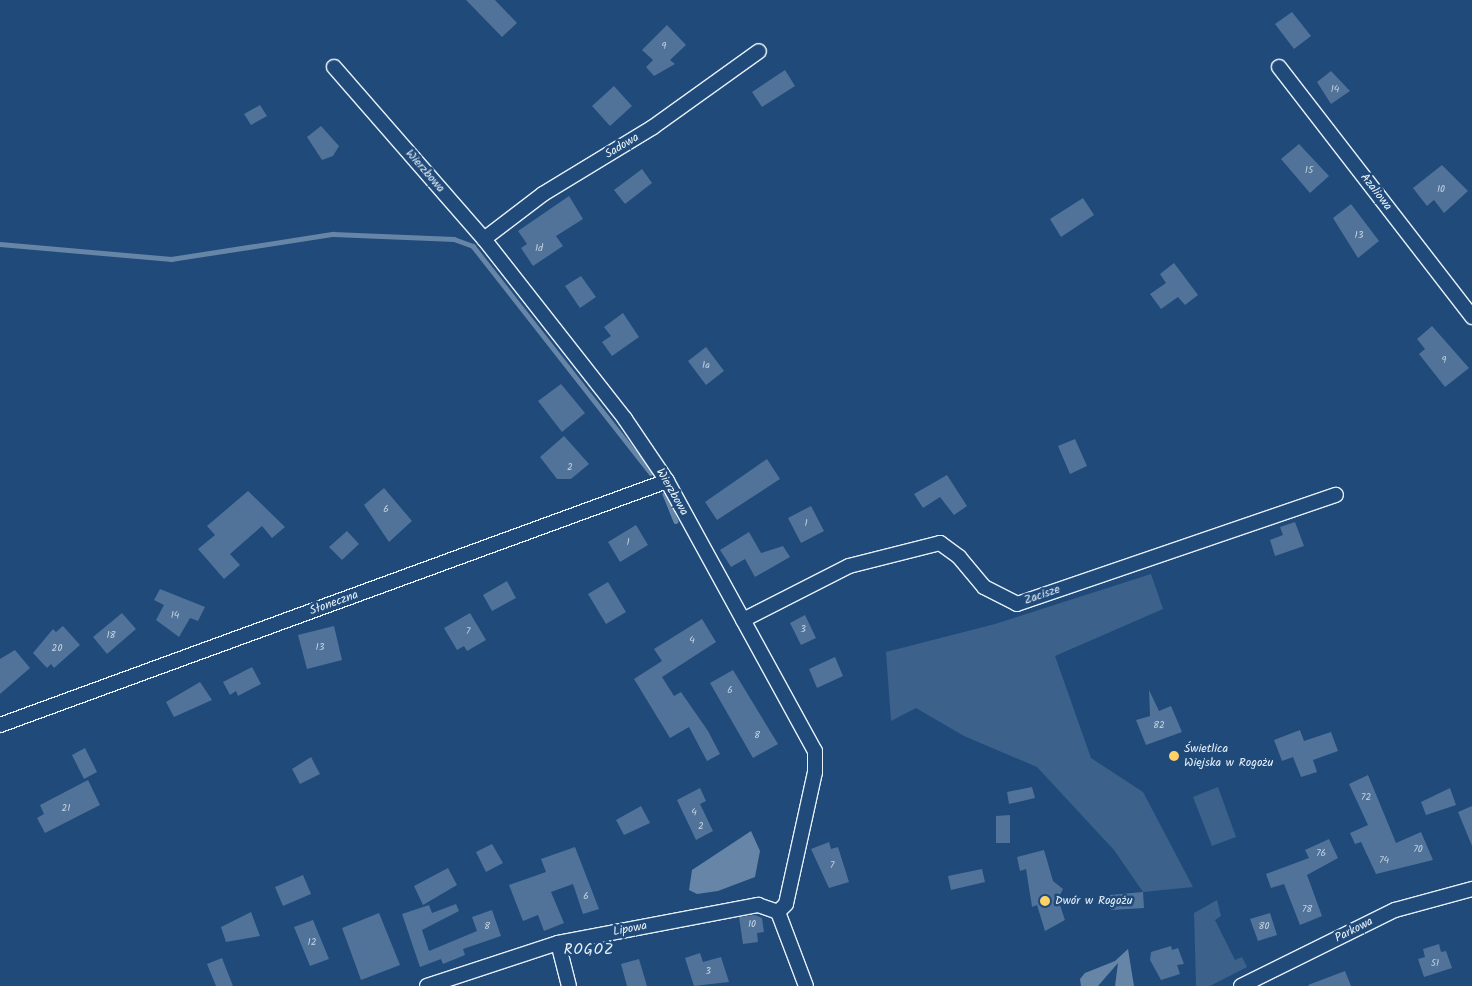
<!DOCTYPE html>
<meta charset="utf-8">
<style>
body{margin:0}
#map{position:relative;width:1472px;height:986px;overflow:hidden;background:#1f4a7a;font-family:Kalam,sans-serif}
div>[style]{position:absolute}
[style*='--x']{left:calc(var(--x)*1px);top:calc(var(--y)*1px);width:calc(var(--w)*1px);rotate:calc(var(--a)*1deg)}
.green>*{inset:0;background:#3c628c}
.water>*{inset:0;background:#6685a7}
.stream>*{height:4.5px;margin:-2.25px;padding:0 2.25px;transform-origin:2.25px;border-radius:2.25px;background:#6685a7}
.building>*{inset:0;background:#517399}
.roads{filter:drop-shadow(1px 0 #e8f1f8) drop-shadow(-1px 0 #e8f1f8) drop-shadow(0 1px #e8f1f8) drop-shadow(0 -1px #e8f1f8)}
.minor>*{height:14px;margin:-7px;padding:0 7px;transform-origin:7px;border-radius:7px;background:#1f4a7a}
.dots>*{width:14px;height:14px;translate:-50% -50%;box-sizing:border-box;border:2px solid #1f4a7a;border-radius:50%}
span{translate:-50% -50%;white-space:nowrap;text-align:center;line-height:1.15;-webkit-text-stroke:5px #1f4a7a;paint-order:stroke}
.number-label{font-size:10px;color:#c2d2e0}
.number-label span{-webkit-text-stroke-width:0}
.street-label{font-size:12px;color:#e8f1f8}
.poi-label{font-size:12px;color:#e8f1f8}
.left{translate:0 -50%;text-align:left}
.quarter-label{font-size:15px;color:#e8f1f8;letter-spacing:1px}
</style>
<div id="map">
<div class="green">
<div style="clip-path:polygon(1151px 574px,1163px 609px,1055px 656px,1091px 758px,1143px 792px,1193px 887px,1143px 892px,1114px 850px,1037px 767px,964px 736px,916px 708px,891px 721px,886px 652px,995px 624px)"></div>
<div style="clip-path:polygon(1218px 787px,1236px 837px,1212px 846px,1193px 797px)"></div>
<div style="clip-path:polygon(1217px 900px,1221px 916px,1215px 920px,1235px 960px,1242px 957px,1247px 967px,1210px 986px,1196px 986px,1194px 913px)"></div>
</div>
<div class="water">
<div style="clip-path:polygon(751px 831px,760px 851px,755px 877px,718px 891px,697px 894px,689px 890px,692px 870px)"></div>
<div style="clip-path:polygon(1128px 949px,1134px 986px,1115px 986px,1118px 963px,1098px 986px,1081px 986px,1080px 979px,1085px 973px,1115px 961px)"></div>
</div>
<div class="stream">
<div style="--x:0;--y:244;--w:172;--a:5"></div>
<div style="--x:171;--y:259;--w:164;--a:-8.8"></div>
<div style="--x:333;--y:234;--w:121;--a:2.4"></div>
<div style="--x:454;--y:239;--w:20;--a:20"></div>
<div style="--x:473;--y:246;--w:288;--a:51.9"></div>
<div style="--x:665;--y:494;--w:29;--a:68"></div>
</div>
<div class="building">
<div style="clip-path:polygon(466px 0,495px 0,517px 23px,502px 37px)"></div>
<div style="clip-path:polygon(1292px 12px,1311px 36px,1294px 49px,1275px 24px)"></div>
<div style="clip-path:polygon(667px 25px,686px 45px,670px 60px,675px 64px,654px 76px,646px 67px,653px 60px,642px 50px)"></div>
<div style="clip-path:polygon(785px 70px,795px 86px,762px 107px,752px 92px)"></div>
<div style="clip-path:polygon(1331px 71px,1350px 91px,1331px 104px,1317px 82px)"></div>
<div style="clip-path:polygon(614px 86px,632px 106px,610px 126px,592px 106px)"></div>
<div style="clip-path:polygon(260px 105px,267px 116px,251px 125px,244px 114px)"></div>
<div style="clip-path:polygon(321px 126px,339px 146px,333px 156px,322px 160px,307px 137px)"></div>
<div style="clip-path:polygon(1299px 144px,1329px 176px,1310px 193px,1281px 159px)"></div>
<div style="clip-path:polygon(1442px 165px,1468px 191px,1444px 213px,1434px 200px,1427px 206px,1413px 188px)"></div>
<div style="clip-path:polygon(642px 169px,652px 183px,625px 204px,614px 190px)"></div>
<div style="clip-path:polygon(569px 196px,583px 219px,556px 236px,563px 246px,533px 266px,521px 248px,527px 244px,518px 231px)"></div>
<div style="clip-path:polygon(1083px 198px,1094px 215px,1061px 237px,1050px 219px)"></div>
<div style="clip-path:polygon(1351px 204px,1379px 241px,1358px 258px,1333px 218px)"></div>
<div style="clip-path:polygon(1174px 263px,1198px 295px,1185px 305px,1178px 297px,1161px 309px,1150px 294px,1166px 283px,1160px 274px)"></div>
<div style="clip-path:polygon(581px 276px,596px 297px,580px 308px,565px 286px)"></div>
<div style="clip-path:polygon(623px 313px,639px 337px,612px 356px,602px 342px,611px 336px,604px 327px)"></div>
<div style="clip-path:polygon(1432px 326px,1469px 368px,1445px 387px,1419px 354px,1425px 349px,1417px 339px)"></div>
<div style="clip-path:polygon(706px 347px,724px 371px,706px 385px,688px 361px)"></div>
<div style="clip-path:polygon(561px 384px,585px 413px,562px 432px,538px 401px)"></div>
<div style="clip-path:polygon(564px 436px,589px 464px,571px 479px,557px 479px,540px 457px)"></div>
<div style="clip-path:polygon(1075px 439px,1087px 466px,1070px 474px,1058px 446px)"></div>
<div style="clip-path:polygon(767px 459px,780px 479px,717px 520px,705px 502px)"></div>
<div style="clip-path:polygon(947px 475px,967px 506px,954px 515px,940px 497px,923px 508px,914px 494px)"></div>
<div style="clip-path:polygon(384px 488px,412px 521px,389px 542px,364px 505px)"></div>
<div style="clip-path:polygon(248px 491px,285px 527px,272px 538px,262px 526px,230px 554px,240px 565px,224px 579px,198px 549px,215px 535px,207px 526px)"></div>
<div style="clip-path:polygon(811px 506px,824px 531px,801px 543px,788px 518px)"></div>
<div style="clip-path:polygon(1295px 522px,1304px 546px,1275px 556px,1270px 540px,1283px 535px,1280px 527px)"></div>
<div style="clip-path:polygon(636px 525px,648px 545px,620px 562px,608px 542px)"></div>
<div style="clip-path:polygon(347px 531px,359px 544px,342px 560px,329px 547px)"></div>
<div style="clip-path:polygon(749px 532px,761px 553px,783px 546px,790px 557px,755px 577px,745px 559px,731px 567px,720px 550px)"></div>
<div style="clip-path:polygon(507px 581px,516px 598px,492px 611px,483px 595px)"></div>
<div style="clip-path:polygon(608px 582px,626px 612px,606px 624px,588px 594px)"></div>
<div style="clip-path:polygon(160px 589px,205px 607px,198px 621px,190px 618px,179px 637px,156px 620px,164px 605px,154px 600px)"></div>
<div style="clip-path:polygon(122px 613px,136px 629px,107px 654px,93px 637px)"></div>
<div style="clip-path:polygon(470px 613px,486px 640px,467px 651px,464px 646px,457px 650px,444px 628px)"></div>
<div style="clip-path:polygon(805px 615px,816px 638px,801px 645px,790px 623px)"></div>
<div style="clip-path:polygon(702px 619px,716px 642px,662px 677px,674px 696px,681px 692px,708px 731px,720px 754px,707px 761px,689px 727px,670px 738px,634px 679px,662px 661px,654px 649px)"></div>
<div style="clip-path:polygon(63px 626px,80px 645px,54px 668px,51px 664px,47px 668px,33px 653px,53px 629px,56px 632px)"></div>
<div style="clip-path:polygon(334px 626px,342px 660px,307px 669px,298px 635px)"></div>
<div style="clip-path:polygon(15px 650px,30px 668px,0 694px,0 659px)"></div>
<div style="clip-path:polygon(835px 657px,843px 676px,817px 688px,809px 669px)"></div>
<div style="clip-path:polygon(252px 667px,261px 684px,238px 696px,236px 691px,230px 695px,223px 682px)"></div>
<div style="clip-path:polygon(733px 670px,778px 744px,753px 758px,710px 683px)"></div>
<div style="clip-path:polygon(200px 682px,212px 700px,174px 717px,166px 702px)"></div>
<div style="clip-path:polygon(1149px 690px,1159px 711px,1171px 706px,1182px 732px,1146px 745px,1136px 720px,1150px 716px)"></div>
<div style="clip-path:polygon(1300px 730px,1304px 741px,1331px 732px,1338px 751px,1313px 760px,1317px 772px,1301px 777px,1293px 757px,1282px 761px,1274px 740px)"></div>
<div style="clip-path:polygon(85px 748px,97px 772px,84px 779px,72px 755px)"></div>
<div style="clip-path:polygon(311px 757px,320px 774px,300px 784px,292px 769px)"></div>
<div style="clip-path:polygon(1368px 775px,1396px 843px,1421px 832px,1433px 860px,1376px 874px,1361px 842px,1355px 844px,1350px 833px,1368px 825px,1349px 784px)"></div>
<div style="clip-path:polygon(88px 780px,100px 805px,45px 833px,37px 818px,44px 814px,40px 805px)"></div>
<div style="clip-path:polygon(1032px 787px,1035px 798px,1009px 804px,1007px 792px)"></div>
<div style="clip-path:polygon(700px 788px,706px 801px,700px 804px,713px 831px,696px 840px,677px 800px)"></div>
<div style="clip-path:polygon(1450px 788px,1456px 805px,1426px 815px,1421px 802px)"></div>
<div style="clip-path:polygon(641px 806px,650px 823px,624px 835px,616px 820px)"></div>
<div style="clip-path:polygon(1472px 806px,1472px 846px,1458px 812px)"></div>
<div style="clip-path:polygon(1010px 815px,1010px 843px,996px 843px,996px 816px)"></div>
<div style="clip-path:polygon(1329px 839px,1338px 858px,1307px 875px,1322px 916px,1300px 925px,1284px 884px,1271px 888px,1266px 874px,1309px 858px,1305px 850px)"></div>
<div style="clip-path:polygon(829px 842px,831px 849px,838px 847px,849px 882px,829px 888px,811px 849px)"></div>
<div style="clip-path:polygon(492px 844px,503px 863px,486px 872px,476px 852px)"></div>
<div style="clip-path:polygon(575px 847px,599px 909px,583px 914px,573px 884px,551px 892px,564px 923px,544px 931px,538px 915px,523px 921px,509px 885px,546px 872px,541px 859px)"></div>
<div style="clip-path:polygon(1044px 850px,1053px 881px,1063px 889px,1058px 899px,1065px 920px,1045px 931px,1037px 905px,1032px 907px,1026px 869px,1020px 871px,1017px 857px)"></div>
<div style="clip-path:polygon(448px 868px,457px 885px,423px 905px,414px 886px)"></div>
<div style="clip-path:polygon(982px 869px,985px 882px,951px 890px,948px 876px)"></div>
<div style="clip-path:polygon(303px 875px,311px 894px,283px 906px,275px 887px)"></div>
<div style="clip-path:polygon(1143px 892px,1144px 908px,1111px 910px,1110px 895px)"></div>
<div style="clip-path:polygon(456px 904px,459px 911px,422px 930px,429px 951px,477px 931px,472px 917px,492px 910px,501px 936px,463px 949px,465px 955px,443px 964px,441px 959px,420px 967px,402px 914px,429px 905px,432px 913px)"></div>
<div style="clip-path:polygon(251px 912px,260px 936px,226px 942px,221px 927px)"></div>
<div style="clip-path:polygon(379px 913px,400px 965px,361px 980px,342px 928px)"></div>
<div style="clip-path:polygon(1270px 913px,1277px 935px,1258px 941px,1250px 919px)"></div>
<div style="clip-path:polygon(755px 915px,762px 918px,764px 932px,757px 933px,758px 942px,743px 944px,739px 917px)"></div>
<div style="clip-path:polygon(313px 920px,329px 959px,310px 966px,294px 927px)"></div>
<div style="clip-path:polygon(1439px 944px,1441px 952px,1446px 951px,1452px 968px,1424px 977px,1418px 959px,1425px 957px,1423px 949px)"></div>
<div style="clip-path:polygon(1171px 946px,1172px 950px,1178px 948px,1184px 964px,1177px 965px,1180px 974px,1161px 980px,1150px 960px,1151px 952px)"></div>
<div style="clip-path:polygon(700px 953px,703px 962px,721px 957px,729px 982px,694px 986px,685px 958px)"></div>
<div style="clip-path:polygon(222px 958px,233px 986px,216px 986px,207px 964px)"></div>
<div style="clip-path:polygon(639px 959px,647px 986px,627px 986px,621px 964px)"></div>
<div style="clip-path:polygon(1345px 971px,1351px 986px,1309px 986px,1308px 985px)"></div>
</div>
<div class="roads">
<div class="minor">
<div style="--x:334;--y:67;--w:228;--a:48.9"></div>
<div style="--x:484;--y:239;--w:229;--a:51.9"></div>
<div style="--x:625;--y:419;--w:75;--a:55.9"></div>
<div style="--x:667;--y:481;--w:308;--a:61.3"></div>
<div style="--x:815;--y:751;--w:21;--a:90"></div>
<div style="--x:815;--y:772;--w:135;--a:102.4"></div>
<div style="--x:786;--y:904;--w:11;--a:135"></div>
<div style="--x:1279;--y:67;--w:316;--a:52.3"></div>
<div style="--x:484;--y:239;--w:74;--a:-37.3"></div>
<div style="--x:543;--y:194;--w:129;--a:-31.3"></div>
<div style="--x:653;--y:127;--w:130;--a:-35.6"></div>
<div style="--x:743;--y:620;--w:119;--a:-27"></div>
<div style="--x:849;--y:566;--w:94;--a:-14.2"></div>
<div style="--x:940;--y:543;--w:24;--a:36"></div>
<div style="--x:959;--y:557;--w:39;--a:50"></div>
<div style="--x:984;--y:587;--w:37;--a:27"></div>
<div style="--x:1017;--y:604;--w:337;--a:-18.9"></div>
<div style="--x:0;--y:725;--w:710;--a:-20.09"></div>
<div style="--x:778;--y:912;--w:79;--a:69.3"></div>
<div style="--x:558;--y:943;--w:44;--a:75.7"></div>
<div style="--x:427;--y:986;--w:138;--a:-18.2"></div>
<div style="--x:558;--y:943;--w:204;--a:-10.8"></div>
<div style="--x:758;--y:905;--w:21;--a:19"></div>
<div style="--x:1241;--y:986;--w:172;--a:-26.3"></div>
<div style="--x:1395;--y:910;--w:80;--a:-15.3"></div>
</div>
</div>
<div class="dots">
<div style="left:1174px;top:756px;background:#ffd166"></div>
<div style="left:1045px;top:901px;background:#ffd166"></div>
</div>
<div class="number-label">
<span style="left:664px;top:47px">9</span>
<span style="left:1335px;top:90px">14</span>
<span style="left:1309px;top:171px">15</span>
<span style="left:1441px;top:190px">10</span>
<span style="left:1359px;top:236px">13</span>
<span style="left:539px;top:249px">1d</span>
<span style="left:1444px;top:361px">9</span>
<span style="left:706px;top:366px">1a</span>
<span style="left:570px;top:468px">2</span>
<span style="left:386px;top:510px">6</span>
<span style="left:806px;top:524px">1</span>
<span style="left:628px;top:543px">1</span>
<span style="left:175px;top:616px">14</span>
<span style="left:803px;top:630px">3</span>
<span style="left:468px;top:632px">7</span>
<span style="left:111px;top:636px">18</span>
<span style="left:692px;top:641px">4</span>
<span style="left:320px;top:648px">13</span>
<span style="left:57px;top:649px">20</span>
<span style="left:730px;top:691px">6</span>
<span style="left:1159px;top:726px">82</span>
<span style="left:757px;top:736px">8</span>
<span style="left:1366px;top:798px">72</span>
<span style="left:66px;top:809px">21</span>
<span style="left:694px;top:813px">4</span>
<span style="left:701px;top:827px">2</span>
<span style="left:1418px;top:850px">70</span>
<span style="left:1321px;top:854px">76</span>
<span style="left:1384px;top:861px">74</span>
<span style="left:832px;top:866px">7</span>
<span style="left:586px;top:897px">6</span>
<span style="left:1307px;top:910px">78</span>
<span style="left:752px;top:925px">10</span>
<span style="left:487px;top:927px">8</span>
<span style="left:1264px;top:927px">80</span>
<span style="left:312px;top:943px">12</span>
<span style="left:1435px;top:964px">51</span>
<span style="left:708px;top:972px">3</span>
</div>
<div class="street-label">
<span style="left:622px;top:146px;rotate:-31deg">Sadowa</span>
<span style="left:425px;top:171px;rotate:49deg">Wierzbowa</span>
<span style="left:1376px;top:192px;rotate:52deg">Azaliowa</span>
<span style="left:672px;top:492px;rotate:60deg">Wierzbowa</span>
<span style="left:1042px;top:595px;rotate:-19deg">Zacisze</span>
<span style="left:334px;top:603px;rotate:-20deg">Słoneczna</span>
<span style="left:630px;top:929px;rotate:-11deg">Lipowa</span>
<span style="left:1354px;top:930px;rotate:-27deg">Parkowa</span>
</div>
<div class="poi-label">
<span class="left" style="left:1184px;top:756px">Świetlica<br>Wiejska w Rogożu</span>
<span class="left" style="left:1055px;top:901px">Dwór w Rogożu</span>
</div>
<div class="quarter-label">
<span style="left:589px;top:951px">ROGOŻ</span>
</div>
</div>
